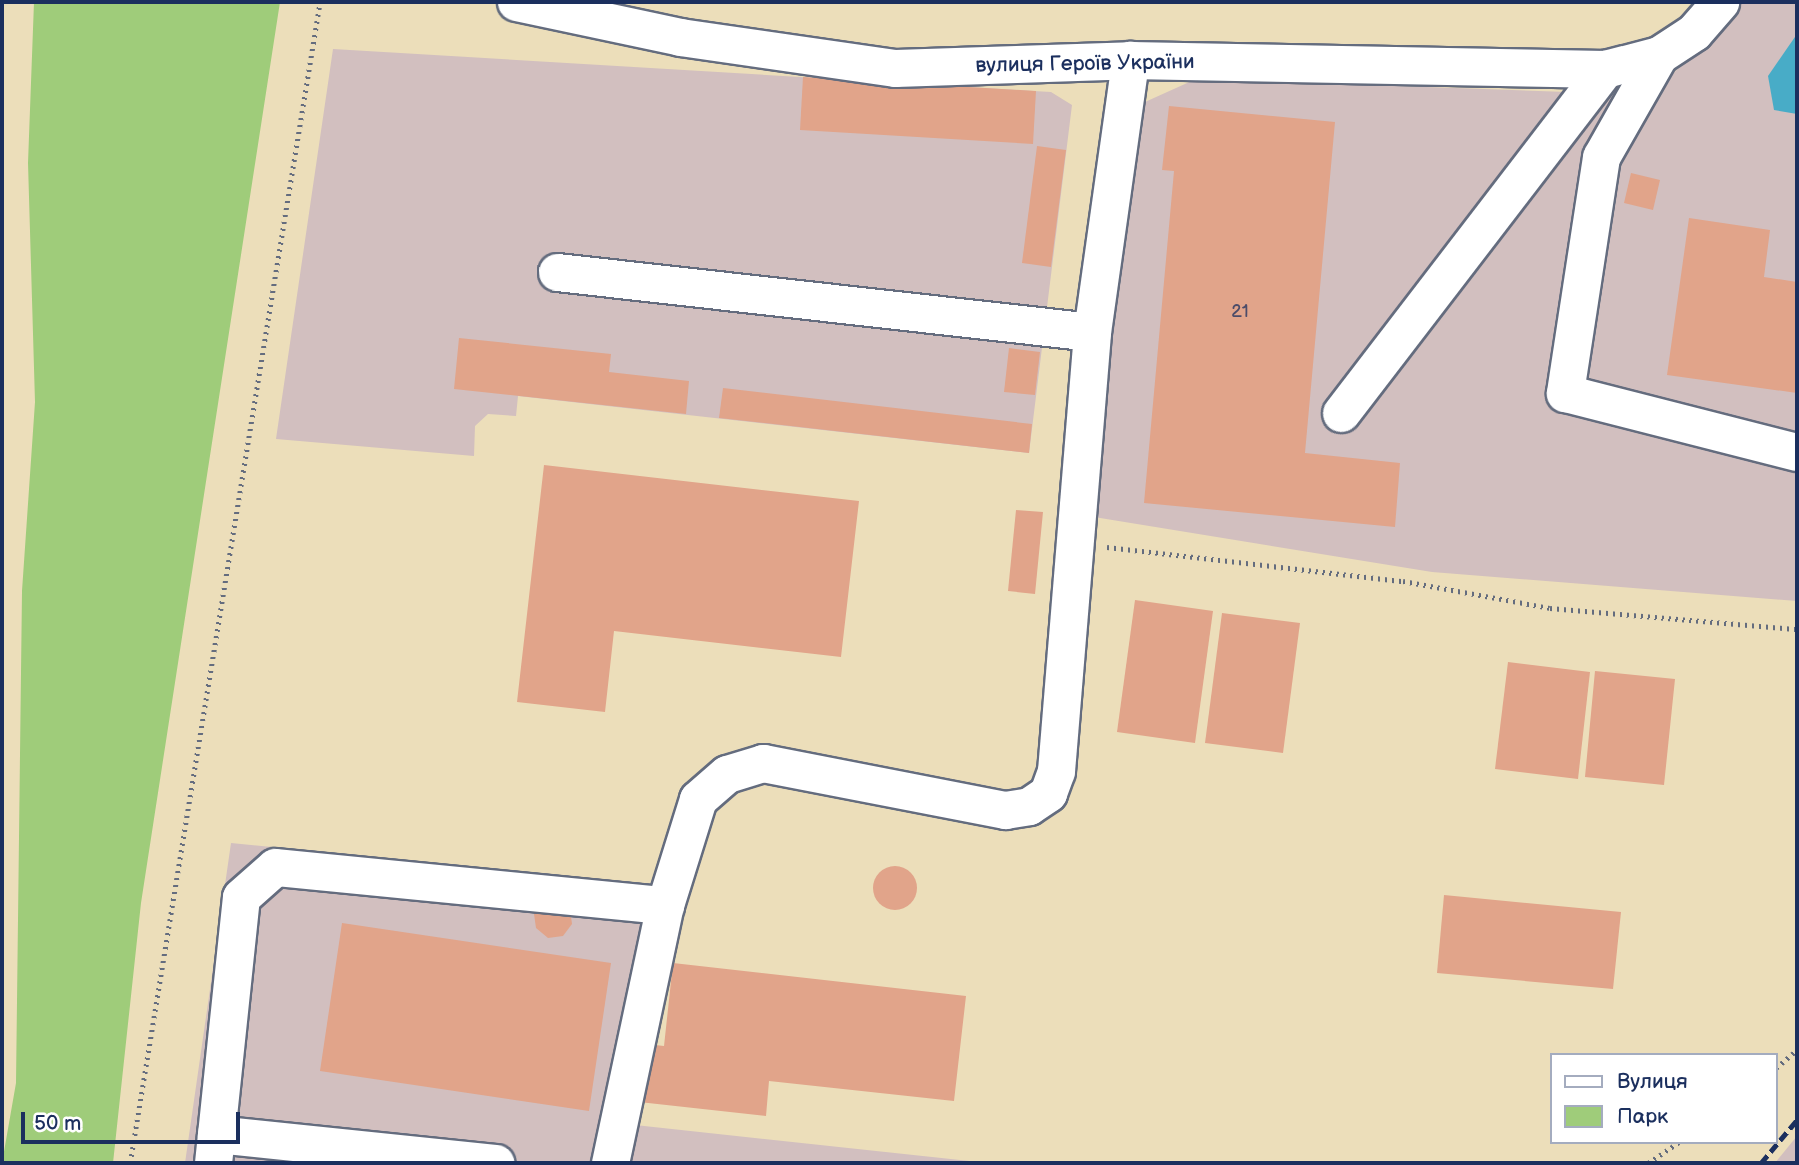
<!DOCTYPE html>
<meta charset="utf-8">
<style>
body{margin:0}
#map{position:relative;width:1799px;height:1165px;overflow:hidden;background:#ecdeba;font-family:"Balsamiq Sans",sans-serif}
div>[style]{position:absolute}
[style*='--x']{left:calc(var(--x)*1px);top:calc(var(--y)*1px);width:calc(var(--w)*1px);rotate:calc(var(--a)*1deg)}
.industrial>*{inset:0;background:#d2bfbf}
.green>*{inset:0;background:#9fcc7a}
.water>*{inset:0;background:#48acc7}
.building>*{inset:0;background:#e1a48a}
.round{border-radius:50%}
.path>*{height:4.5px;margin-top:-2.25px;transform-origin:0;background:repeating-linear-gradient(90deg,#646c7e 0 2px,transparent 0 7px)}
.roads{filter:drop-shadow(2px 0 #646c7e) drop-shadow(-2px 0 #646c7e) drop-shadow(0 2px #646c7e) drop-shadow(0 -2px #646c7e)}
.minor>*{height:37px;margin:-18.5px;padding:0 18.5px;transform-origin:18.5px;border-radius:18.5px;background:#fff}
.rail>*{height:5px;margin-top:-2.5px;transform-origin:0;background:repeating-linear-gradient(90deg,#1b2f5e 0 10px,transparent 0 15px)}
span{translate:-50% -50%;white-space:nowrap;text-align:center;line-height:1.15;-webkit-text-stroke:7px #fff;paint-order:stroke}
.number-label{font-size:18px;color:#4c4c69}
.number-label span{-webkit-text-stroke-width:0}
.street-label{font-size:21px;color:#1b2f5e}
.frame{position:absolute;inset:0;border:4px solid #1b2f5e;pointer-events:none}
.legend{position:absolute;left:1550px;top:1053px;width:228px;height:91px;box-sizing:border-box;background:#fff;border:2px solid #a4acbf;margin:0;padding:9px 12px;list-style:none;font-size:21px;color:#1b2f5e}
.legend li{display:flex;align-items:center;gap:14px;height:35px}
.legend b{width:35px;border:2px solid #a4acbf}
.scale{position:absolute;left:21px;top:1112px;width:219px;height:32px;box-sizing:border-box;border:4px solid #1b2f5e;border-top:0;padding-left:9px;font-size:21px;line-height:24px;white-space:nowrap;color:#1b2f5e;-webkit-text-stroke:5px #fff;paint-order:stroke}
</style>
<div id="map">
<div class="industrial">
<div style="clip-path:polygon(1738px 2px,1797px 2px,1797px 601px,1432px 572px,1094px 517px,1134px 118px,1145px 102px,1196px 79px,1654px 95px)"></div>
<div style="clip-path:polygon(333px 49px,1051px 92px,1072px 105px,1029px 453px,518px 396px,516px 416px,488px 414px,475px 426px,474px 456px,276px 439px)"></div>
<div style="clip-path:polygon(231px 843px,683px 887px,635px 1125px,988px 1163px,185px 1163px)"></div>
<div style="clip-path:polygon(1797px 1136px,1797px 1163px,1775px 1163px)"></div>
</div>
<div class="green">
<div style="clip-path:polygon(34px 2px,280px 2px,141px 903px,113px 1163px,2px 1163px,16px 1083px,22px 591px,35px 402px,28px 163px)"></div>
</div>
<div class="water">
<div style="clip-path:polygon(1797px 34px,1797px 114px,1774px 110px,1768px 76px)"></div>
</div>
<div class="building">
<div style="clip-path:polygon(803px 77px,1036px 91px,1033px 144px,800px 130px)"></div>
<div style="clip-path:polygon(1169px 106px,1335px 122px,1305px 453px,1400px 463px,1395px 527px,1144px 503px,1174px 171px,1162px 170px)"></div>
<div style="clip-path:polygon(1037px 146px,1066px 150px,1051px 267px,1022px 263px)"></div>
<div style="clip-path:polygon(1631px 173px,1660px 180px,1653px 210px,1624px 203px)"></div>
<div style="clip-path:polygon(1689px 218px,1770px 230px,1764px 277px,1797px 282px,1797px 393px,1667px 375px)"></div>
<div style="clip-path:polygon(459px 338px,611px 354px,609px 372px,689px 381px,686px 414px,454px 389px)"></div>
<div style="clip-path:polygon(1009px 348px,1040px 352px,1035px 395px,1004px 392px)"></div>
<div style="clip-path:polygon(723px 388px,1032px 424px,1029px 453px,719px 418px)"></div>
<div style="clip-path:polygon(544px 465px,859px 501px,841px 657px,614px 631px,605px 712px,517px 702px)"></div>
<div style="clip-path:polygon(1016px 510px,1043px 512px,1035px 594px,1008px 591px)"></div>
<div style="clip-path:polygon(1135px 600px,1213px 611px,1195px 743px,1117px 732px)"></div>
<div style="clip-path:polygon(1222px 613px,1300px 623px,1283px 753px,1205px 743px)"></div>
<div style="clip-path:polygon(1508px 662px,1590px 672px,1578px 779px,1495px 769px)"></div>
<div style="clip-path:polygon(1595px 671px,1675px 679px,1664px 785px,1585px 777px)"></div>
<div class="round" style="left:873px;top:866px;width:44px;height:44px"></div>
<div style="clip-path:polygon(1444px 895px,1621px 912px,1613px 989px,1437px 973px)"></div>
<div style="clip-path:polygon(543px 901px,570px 909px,572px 924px,563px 936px,548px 938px,536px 928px,534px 914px)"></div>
<div style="clip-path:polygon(342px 923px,611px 963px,589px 1111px,320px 1071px)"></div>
<div style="clip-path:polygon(673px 963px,966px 996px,954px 1101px,769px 1081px,766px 1116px,630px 1101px,637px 1043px,664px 1046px)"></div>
</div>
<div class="path">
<div style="--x:1107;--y:547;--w:298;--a:6.6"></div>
<div style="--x:1403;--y:581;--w:149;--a:10.4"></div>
<div style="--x:1550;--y:608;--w:248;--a:4.9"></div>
<div style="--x:1776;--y:1068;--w:28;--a:-41"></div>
<div style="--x:130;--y:1163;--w:1176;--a:-80.71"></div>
<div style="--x:1648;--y:1163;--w:37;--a:-34"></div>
</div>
<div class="roads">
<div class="minor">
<div style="--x:516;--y:2;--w:168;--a:12"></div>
<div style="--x:680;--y:37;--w:217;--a:8.2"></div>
<div style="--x:895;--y:68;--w:235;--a:-1.9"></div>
<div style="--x:1130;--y:60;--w:475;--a:1.1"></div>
<div style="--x:1605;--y:69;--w:56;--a:-14.5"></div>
<div style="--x:1659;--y:55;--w:42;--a:-33.3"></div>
<div style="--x:1694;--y:32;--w:40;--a:-49"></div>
<div style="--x:1659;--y:55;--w:117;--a:119.6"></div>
<div style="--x:1601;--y:157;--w:239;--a:98.7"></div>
<div style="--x:1565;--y:393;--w:239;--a:14.3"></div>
<div style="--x:557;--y:272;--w:538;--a:6.4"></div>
<div style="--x:1341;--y:413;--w:434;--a:-52.5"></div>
<div style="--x:216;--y:1134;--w:281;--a:5.9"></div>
<div style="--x:213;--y:1163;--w:267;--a:-84"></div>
<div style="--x:241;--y:897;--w:45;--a:-41.4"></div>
<div style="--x:275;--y:867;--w:392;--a:5.6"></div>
<div style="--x:610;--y:1163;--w:264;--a:-78"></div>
<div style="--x:665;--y:905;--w:111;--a:-72.7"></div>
<div style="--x:698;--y:799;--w:38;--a:-41"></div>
<div style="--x:727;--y:774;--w:38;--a:-17"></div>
<div style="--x:763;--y:763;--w:247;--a:11"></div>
<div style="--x:1005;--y:810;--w:24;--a:-9"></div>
<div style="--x:1029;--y:806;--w:23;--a:-34"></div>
<div style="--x:1048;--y:793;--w:23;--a:-70"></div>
<div style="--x:1056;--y:771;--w:440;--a:-85.3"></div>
<div style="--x:1092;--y:332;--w:275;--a:-82"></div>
</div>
</div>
<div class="rail">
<div style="--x:1761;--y:1163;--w:56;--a:-50.1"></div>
</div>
<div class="number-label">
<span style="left:1240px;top:312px">21</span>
</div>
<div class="street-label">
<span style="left:1085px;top:64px;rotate:-1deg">вулиця Героїв України</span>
</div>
<div class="frame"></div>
<ul class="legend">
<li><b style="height:9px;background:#fff"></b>Вулиця</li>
<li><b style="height:19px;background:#9fcc7a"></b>Парк</li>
</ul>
<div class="scale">50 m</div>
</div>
